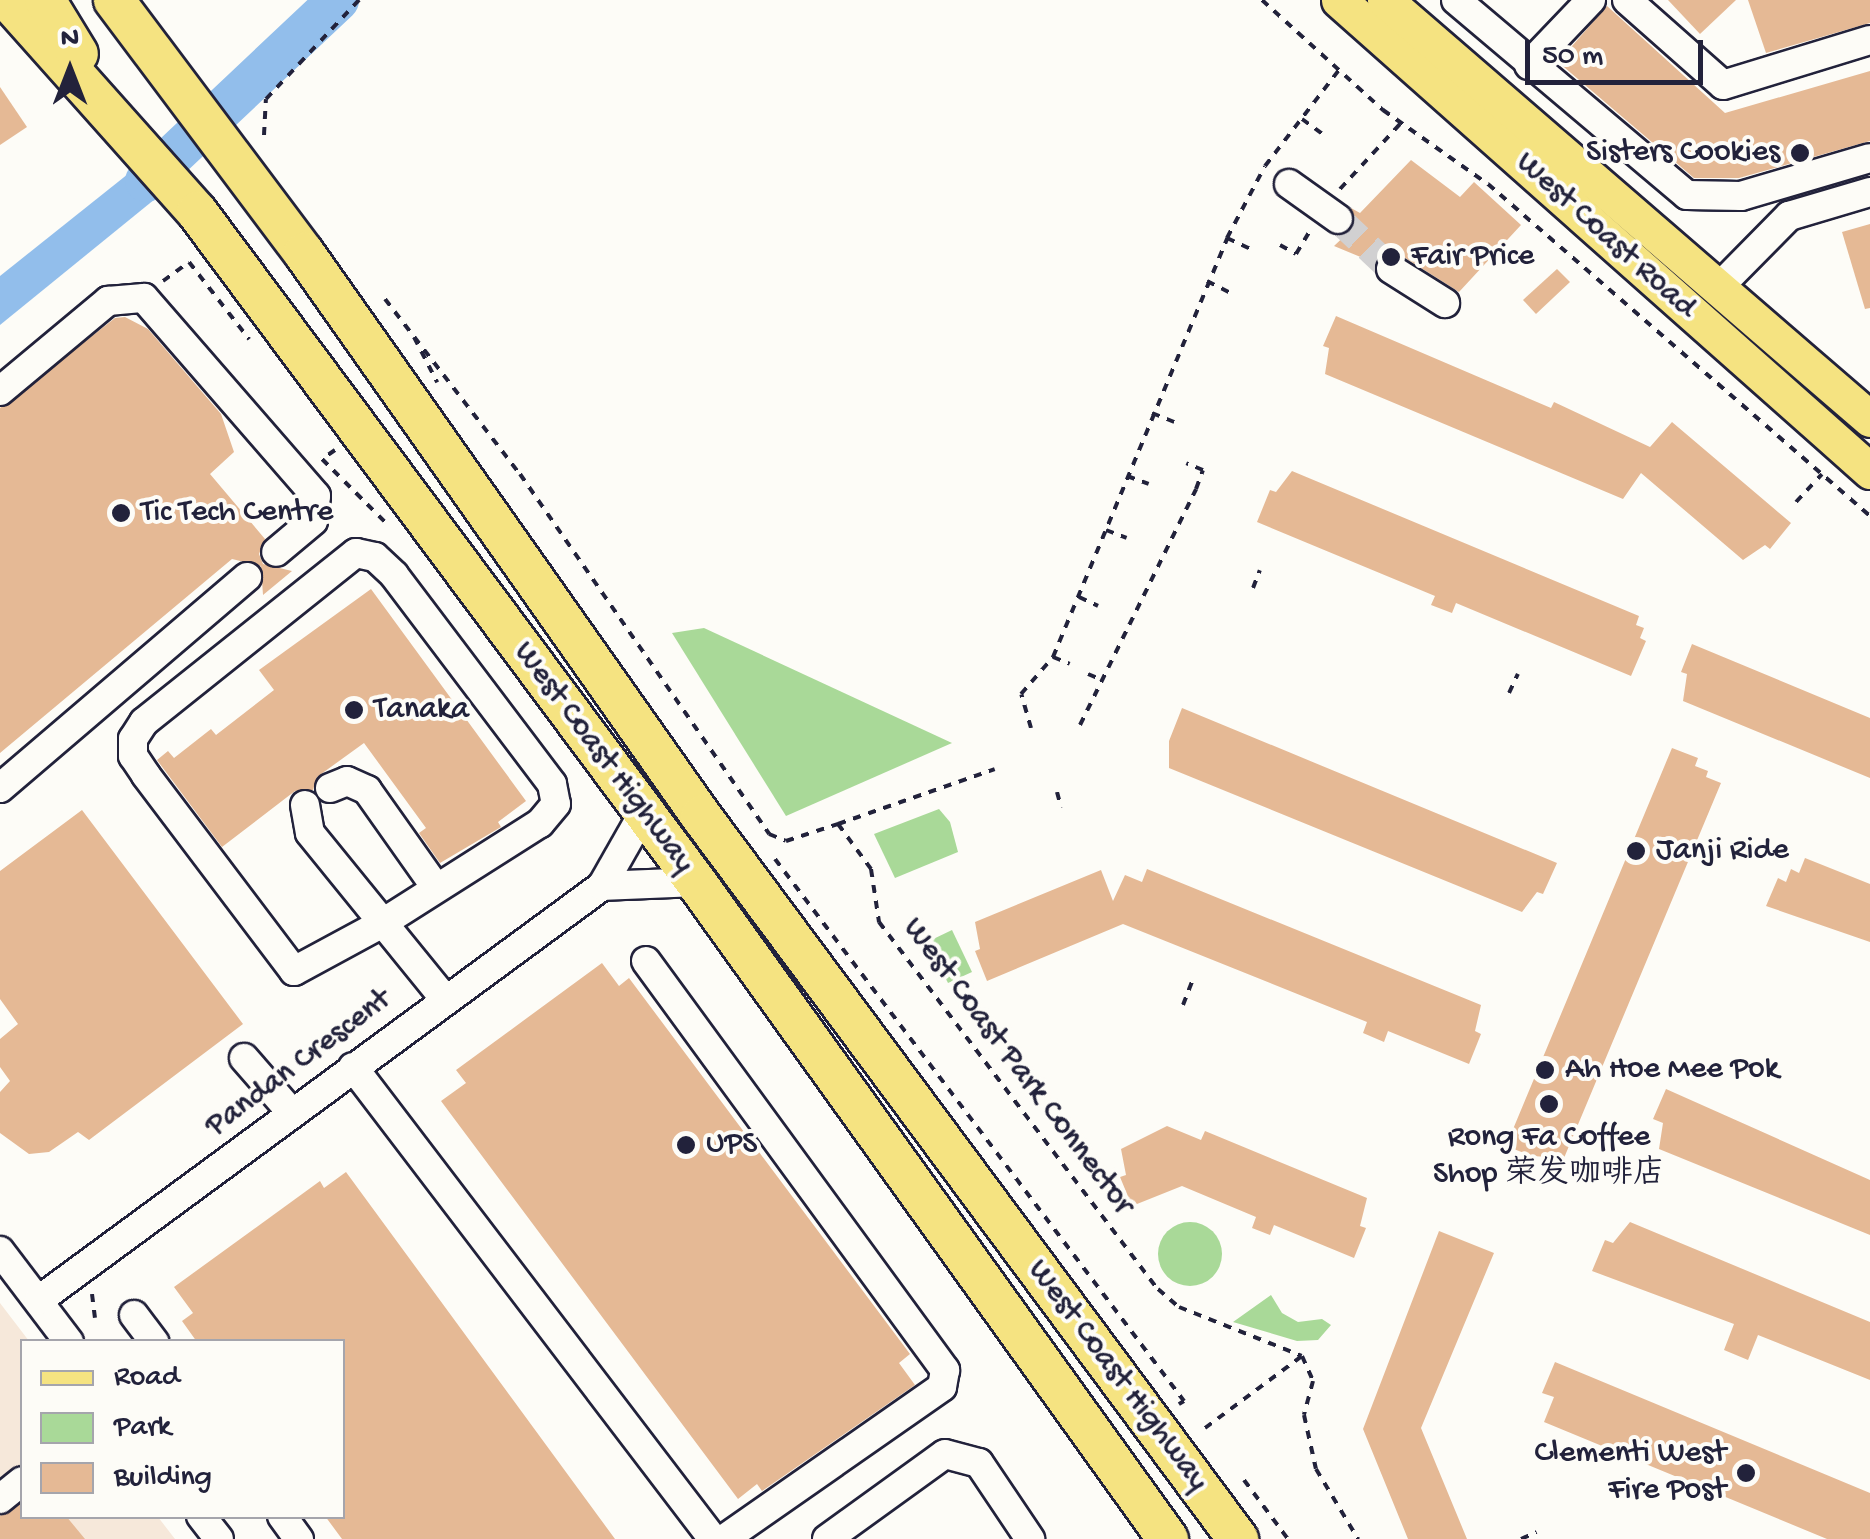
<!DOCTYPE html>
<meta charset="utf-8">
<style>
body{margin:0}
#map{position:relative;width:1870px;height:1539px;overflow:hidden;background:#fdfcf7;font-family:"Gochi Hand","LXGW WenKai TC",sans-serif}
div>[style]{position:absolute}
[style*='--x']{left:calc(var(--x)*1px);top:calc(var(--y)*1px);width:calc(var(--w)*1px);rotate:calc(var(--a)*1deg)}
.built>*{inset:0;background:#f6e8da}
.green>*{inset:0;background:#a9d998}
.round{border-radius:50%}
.water>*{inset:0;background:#92beeb}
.river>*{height:42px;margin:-21px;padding:0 21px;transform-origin:21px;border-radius:21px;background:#92beeb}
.building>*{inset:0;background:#e5b995}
.minor-tunnel>*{height:28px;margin-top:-14px;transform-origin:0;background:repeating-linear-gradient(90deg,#d1d0d1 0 28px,transparent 0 42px)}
.path>*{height:4px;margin-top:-2px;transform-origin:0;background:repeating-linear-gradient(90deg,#22223b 0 8px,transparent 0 16px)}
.roads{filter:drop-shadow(2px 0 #22223b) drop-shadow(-2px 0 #22223b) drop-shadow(0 2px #22223b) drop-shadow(0 -2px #22223b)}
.minor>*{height:28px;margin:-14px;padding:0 14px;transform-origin:14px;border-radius:14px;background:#fdfcf7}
.major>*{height:35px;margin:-17.5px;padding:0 17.5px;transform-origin:17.5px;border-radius:17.5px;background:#f5e381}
.highway>*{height:40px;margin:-20px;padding:0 20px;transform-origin:20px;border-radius:20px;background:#f5e381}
.dots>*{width:28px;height:28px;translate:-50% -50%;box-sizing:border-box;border:5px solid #fdfcf7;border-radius:50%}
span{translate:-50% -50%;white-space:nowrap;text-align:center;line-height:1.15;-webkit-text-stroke:8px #fdfcf7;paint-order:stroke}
.poi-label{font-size:32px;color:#22223b}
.right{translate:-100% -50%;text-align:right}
.left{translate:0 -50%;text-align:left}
.street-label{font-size:32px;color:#22223b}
.legend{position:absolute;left:20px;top:1339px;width:325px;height:180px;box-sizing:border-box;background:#fdfcf7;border:2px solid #a5a5ac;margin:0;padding:12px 18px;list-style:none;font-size:30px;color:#22223b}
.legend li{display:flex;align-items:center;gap:20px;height:50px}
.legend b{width:50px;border:2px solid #a5a5ac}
.north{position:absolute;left:20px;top:20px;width:100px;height:100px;-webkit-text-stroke:8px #fdfcf7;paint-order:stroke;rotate:0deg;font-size:28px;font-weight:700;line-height:40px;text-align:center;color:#22223b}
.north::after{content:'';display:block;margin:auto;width:35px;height:45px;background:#22223b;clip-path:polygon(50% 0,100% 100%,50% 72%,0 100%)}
.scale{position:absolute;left:1525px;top:40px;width:178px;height:45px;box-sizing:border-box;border:5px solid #22223b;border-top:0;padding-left:12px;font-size:30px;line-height:35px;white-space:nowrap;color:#22223b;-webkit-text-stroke:8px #fdfcf7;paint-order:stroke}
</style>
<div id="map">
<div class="built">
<div style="clip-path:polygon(0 1303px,29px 1341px,22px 1342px,22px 1516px,158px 1517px,175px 1539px,0 1539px)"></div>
</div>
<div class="green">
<div style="clip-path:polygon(704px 628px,952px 743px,786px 816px,672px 633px)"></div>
<div style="clip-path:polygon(939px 809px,950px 822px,958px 852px,895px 878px,874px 834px)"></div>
<div style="clip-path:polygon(952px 930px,972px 972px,948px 983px,927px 942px)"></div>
<div class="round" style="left:1158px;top:1222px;width:64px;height:64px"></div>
<div style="clip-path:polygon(1271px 1295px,1282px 1313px,1298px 1322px,1322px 1319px,1331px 1325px,1318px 1340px,1297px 1341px,1233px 1322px)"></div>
</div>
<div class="water">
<div style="clip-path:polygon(138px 166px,155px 199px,0 325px,0 276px)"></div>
</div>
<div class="river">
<div style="--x:146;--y:181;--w:264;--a:-43.3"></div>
</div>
<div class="building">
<div style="clip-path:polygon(1668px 0,1736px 0,1700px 34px)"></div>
<div style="clip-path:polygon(1748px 0,1870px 0,1870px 23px,1766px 53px)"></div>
<div style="clip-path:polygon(1607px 6px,1725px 113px,1870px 71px,1870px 141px,1739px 178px,1694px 178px,1558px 62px)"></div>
<div style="clip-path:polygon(0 87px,27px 127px,0 145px)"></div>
<div style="clip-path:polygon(1411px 160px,1460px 197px,1474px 182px,1521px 225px,1459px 292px,1399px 254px,1384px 253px,1375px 263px,1334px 246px,1353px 228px,1351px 208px,1360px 213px)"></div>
<div style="clip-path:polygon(1870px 224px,1870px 308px,1865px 309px,1842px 232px)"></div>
<div style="clip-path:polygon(1557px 269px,1570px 282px,1536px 314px,1523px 300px)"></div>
<div style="clip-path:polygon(1336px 316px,1551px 408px,1554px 402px,1650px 447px,1672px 422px,1791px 523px,1770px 549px,1765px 545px,1743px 560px,1641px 473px,1623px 499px,1325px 374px,1329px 348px,1323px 346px)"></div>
<div style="clip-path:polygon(125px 317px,148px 329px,221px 414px,234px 452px,210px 474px,265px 539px,259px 554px,263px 564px,292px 571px,263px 595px,261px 566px,232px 559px,0 753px,0 408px,115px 318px)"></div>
<div style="clip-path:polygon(1292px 471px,1639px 616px,1636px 625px,1644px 628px,1640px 638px,1646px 641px,1631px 676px,1456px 603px,1452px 613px,1431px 605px,1435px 596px,1257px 522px,1270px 490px,1276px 492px)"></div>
<div style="clip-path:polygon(371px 589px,526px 801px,498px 822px,501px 827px,440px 863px,419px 833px,426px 828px,364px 743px,317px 777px,313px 790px,295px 791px,222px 847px,157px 760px,168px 751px,174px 758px,211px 729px,216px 735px,274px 690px,259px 670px)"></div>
<div style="clip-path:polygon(1692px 644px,1870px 718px,1870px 778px,1683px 701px,1687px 674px,1681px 672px)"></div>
<div style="clip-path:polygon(1182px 708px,1557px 863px,1543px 894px,1537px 892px,1522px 912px,1169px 768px,1169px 741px)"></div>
<div style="clip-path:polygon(1672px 748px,1698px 758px,1695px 766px,1708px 771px,1706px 777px,1721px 783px,1564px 1158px,1532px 1156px,1506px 1146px)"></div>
<div style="clip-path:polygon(82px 810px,243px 1024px,89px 1140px,78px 1132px,49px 1152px,29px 1154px,0 1133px,0 1092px,10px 1081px,0 1067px,0 1039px,18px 1024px,0 999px,0 871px)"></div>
<div style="clip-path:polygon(1805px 858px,1870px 884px,1870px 942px,1766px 906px,1778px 878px,1786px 882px,1791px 869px,1799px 873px)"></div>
<div style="clip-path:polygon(1147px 869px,1481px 1005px,1475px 1031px,1481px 1034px,1469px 1064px,1388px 1031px,1384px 1042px,1363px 1033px,1367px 1022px,1123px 924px,987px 981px,975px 951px,980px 949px,975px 922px,1101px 870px,1113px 901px,1125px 875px,1142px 882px)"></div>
<div style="clip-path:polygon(602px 963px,619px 986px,629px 978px,910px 1354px,899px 1363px,915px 1385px,762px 1491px,757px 1484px,738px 1499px,441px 1101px,466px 1083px,456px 1070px)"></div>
<div style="clip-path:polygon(1666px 1089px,1870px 1180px,1870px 1235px,1659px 1149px,1663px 1123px,1653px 1119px)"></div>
<div style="clip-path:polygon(1167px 1126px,1201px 1140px,1205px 1131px,1367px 1198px,1360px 1226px,1366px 1228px,1354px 1258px,1274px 1225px,1270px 1235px,1252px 1228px,1256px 1217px,1182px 1186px,1132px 1206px,1120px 1177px,1126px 1175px,1121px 1149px)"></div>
<div style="clip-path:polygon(346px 1172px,615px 1539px,342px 1539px,325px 1516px,342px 1516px,342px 1342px,197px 1342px,182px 1321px,193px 1313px,174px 1287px,320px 1181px,324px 1188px)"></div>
<div style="clip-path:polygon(1630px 1222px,1870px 1322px,1870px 1380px,1758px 1335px,1748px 1360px,1724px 1350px,1734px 1324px,1592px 1271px,1605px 1240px,1613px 1243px)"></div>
<div style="clip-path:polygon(1439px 1231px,1494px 1253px,1421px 1428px,1467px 1539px,1408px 1539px,1363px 1429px)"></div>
<div style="clip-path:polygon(1555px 1362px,1870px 1493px,1870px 1539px,1827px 1539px,1544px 1422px,1554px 1397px,1542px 1393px)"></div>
<div style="clip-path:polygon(22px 1503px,22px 1516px,66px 1516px,85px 1539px,0 1539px,0 1516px)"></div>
</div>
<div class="minor-tunnel">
<div style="--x:1338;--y:219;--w:73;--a:43.3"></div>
</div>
<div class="path">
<div style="--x:1262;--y:0;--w:164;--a:42.3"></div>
<div style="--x:1383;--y:110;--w:128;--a:35.2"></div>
<div style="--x:1488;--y:184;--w:506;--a:40.99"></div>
<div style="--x:1302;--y:119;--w:29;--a:36"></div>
<div style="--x:264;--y:135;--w:36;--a:-87"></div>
<div style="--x:266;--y:99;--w:136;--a:-46.8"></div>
<div style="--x:1340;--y:189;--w:90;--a:-47.3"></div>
<div style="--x:1227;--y:238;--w:26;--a:25"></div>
<div style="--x:1280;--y:245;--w:18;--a:29"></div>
<div style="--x:1296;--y:254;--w:29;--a:-59"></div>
<div style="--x:163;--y:281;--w:32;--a:-36"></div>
<div style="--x:189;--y:262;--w:98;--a:52.1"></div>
<div style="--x:1207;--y:281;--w:27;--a:27"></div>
<div style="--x:385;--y:299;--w:221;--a:52.4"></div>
<div style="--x:520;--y:474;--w:438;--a:55.3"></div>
<div style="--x:769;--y:834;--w:18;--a:22"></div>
<div style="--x:786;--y:841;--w:55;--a:-18.1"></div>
<div style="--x:838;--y:824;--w:56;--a:53.7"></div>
<div style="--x:871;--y:869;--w:54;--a:81.4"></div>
<div style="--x:879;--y:922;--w:461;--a:52.8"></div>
<div style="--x:1158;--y:1289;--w:28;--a:41"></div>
<div style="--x:1179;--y:1307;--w:132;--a:21.7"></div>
<div style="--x:1302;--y:1356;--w:27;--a:66"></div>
<div style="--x:1313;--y:1381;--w:35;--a:105"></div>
<div style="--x:1304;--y:1415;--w:55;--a:77.5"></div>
<div style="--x:1316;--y:1469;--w:82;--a:59"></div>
<div style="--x:414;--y:337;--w:51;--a:62.9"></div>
<div style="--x:1152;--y:413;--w:24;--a:22"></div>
<div style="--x:335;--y:450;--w:16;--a:145"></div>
<div style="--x:322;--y:459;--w:95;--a:45"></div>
<div style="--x:1127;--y:476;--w:23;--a:20"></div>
<div style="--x:1796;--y:502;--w:38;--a:-47"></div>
<div style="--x:1106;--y:530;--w:22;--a:21"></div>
<div style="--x:1253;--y:588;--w:19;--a:-69"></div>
<div style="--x:1079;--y:597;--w:21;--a:25"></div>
<div style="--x:1053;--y:657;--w:18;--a:22"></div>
<div style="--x:1088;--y:674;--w:15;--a:23"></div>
<div style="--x:1509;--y:693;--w:21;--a:-65"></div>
<div style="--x:1080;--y:725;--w:263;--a:-63.8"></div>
<div style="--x:1196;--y:489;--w:20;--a:-70"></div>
<div style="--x:1203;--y:470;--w:18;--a:-158"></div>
<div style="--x:1031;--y:728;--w:35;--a:-106"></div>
<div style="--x:1021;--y:694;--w:49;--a:-49.1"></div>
<div style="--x:1053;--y:657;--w:454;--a:-67.4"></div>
<div style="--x:1227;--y:238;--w:81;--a:-62.2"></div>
<div style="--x:1265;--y:166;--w:121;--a:-52.4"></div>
<div style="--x:1057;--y:792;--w:16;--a:75"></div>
<div style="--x:838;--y:824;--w:166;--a:-19.3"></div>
<div style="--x:775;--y:859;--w:679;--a:52.96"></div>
<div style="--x:1184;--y:1401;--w:6;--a:149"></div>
<div style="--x:1183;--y:1005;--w:25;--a:-69"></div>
<div style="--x:92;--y:1294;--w:24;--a:83"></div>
<div style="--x:1205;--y:1428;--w:121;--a:-36.6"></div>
<div style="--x:1244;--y:1480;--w:74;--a:53.3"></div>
<div style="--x:1521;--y:1539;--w:17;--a:-24"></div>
</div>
<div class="roads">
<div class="minor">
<div style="--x:1456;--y:0;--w:302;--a:40.2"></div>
<div style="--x:1687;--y:195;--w:54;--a:1.1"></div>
<div style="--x:1741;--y:196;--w:134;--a:-16.4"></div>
<div style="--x:1627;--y:0;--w:128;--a:41.5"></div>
<div style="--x:1723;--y:85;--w:154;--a:-17"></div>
<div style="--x:1529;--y:65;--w:90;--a:-46.4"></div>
<div style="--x:1289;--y:184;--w:60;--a:35.5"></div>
<div style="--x:1391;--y:269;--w:64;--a:32.2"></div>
<div style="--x:1717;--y:289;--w:103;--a:-45.4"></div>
<div style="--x:1789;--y:216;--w:84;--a:-16.5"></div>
<div style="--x:0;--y:391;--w:141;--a:-39.8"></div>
<div style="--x:108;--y:301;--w:36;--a:-5"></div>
<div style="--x:144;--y:298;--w:262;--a:49"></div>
<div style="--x:316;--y:496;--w:25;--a:97"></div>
<div style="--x:313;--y:521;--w:48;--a:140"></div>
<div style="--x:356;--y:553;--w:19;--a:12"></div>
<div style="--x:375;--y:557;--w:26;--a:43"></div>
<div style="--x:394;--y:575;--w:262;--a:52.9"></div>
<div style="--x:552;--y:784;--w:20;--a:79"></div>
<div style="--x:556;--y:804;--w:25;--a:130"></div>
<div style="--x:540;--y:823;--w:188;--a:147.6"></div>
<div style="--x:381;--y:924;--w:99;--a:151.6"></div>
<div style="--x:294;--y:971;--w:246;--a:-127.1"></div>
<div style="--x:146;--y:775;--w:23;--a:-124"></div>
<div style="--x:133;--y:756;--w:17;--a:-90"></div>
<div style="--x:133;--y:739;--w:20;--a:-57"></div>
<div style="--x:144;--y:722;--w:271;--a:-38.6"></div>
<div style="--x:0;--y:788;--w:325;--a:-40.5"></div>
<div style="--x:330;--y:788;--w:18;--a:-22"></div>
<div style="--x:347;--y:781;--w:22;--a:24"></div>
<div style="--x:367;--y:790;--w:118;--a:54.7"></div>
<div style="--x:305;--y:805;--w:28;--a:80"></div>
<div style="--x:310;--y:833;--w:214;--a:50.9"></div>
<div style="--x:602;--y:886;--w:94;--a:-2.4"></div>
<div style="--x:646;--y:961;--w:507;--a:53.83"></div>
<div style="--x:945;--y:1370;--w:17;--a:100"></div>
<div style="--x:942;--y:1387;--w:266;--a:145.1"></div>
<div style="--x:244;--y:1058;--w:73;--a:48.9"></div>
<div style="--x:353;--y:1067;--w:594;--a:52.67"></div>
<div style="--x:0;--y:1251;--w:114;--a:52.8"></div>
<div style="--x:39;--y:1300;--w:699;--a:-36.33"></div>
<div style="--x:602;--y:886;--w:85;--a:-60.4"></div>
<div style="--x:134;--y:1315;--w:34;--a:53"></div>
<div style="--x:0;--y:1499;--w:28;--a:-39"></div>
<div style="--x:201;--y:1516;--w:29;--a:52"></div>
<div style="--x:282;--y:1516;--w:29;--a:54"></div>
<div style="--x:827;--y:1539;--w:145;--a:-35.8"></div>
<div style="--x:945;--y:1454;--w:35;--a:15"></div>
<div style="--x:979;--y:1463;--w:92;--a:56.1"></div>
</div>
<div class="major">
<div style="--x:1339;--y:0;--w:710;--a:41.57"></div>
<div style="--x:1385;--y:0;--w:641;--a:40.82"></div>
</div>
<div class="highway">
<div style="--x:8;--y:0;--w:284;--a:48.3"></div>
<div style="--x:197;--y:212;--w:835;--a:53.32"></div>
<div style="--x:696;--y:882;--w:809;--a:54.31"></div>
<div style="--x:45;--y:0;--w:63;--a:58.6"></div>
<div style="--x:114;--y:0;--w:316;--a:53.1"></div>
<div style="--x:304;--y:253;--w:689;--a:54.81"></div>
<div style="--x:701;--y:816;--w:901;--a:53.4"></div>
</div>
</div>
<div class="dots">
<div style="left:1800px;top:153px;background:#22223b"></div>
<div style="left:1391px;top:257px;background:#22223b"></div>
<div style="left:121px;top:513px;background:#22223b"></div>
<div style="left:354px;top:710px;background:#22223b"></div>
<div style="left:1636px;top:851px;background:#22223b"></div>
<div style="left:1545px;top:1070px;background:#22223b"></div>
<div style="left:1549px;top:1104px;background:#22223b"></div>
<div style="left:686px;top:1145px;background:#22223b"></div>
<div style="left:1746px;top:1473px;background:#22223b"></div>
</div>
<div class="poi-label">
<span class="right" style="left:1780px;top:153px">Sisters Cookies</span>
<span class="left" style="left:1411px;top:257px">Fair Price</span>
<span class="left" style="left:141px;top:513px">Tic Tech Centre</span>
<span class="left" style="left:374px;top:710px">Tanaka</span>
<span class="left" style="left:1656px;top:851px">Janji Ride</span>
<span class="left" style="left:1565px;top:1070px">Ah Hoe Mee Pok</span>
<span style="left:1549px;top:1157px">Rong Fa Coffee<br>Shop 荣发咖啡店</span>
<span class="left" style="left:706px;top:1145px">UPS</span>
<span class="right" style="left:1726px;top:1473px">Clementi West<br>Fire Post</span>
</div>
<div class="street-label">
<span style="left:1605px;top:236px;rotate:42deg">West Coast Road</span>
<span style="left:603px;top:758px;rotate:53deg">West Coast Highway</span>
<span style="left:299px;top:1064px;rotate:-37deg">Pandan Crescent</span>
<span style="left:1017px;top:1067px;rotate:53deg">West Coast Park Connector</span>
<span style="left:1117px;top:1376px;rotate:53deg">West Coast Highway</span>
</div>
<ul class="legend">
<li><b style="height:12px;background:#f5e381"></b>Road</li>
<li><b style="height:28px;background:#a9d998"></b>Park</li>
<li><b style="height:28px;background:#e5b995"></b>Building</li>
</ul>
<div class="north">N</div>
<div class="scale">50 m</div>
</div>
